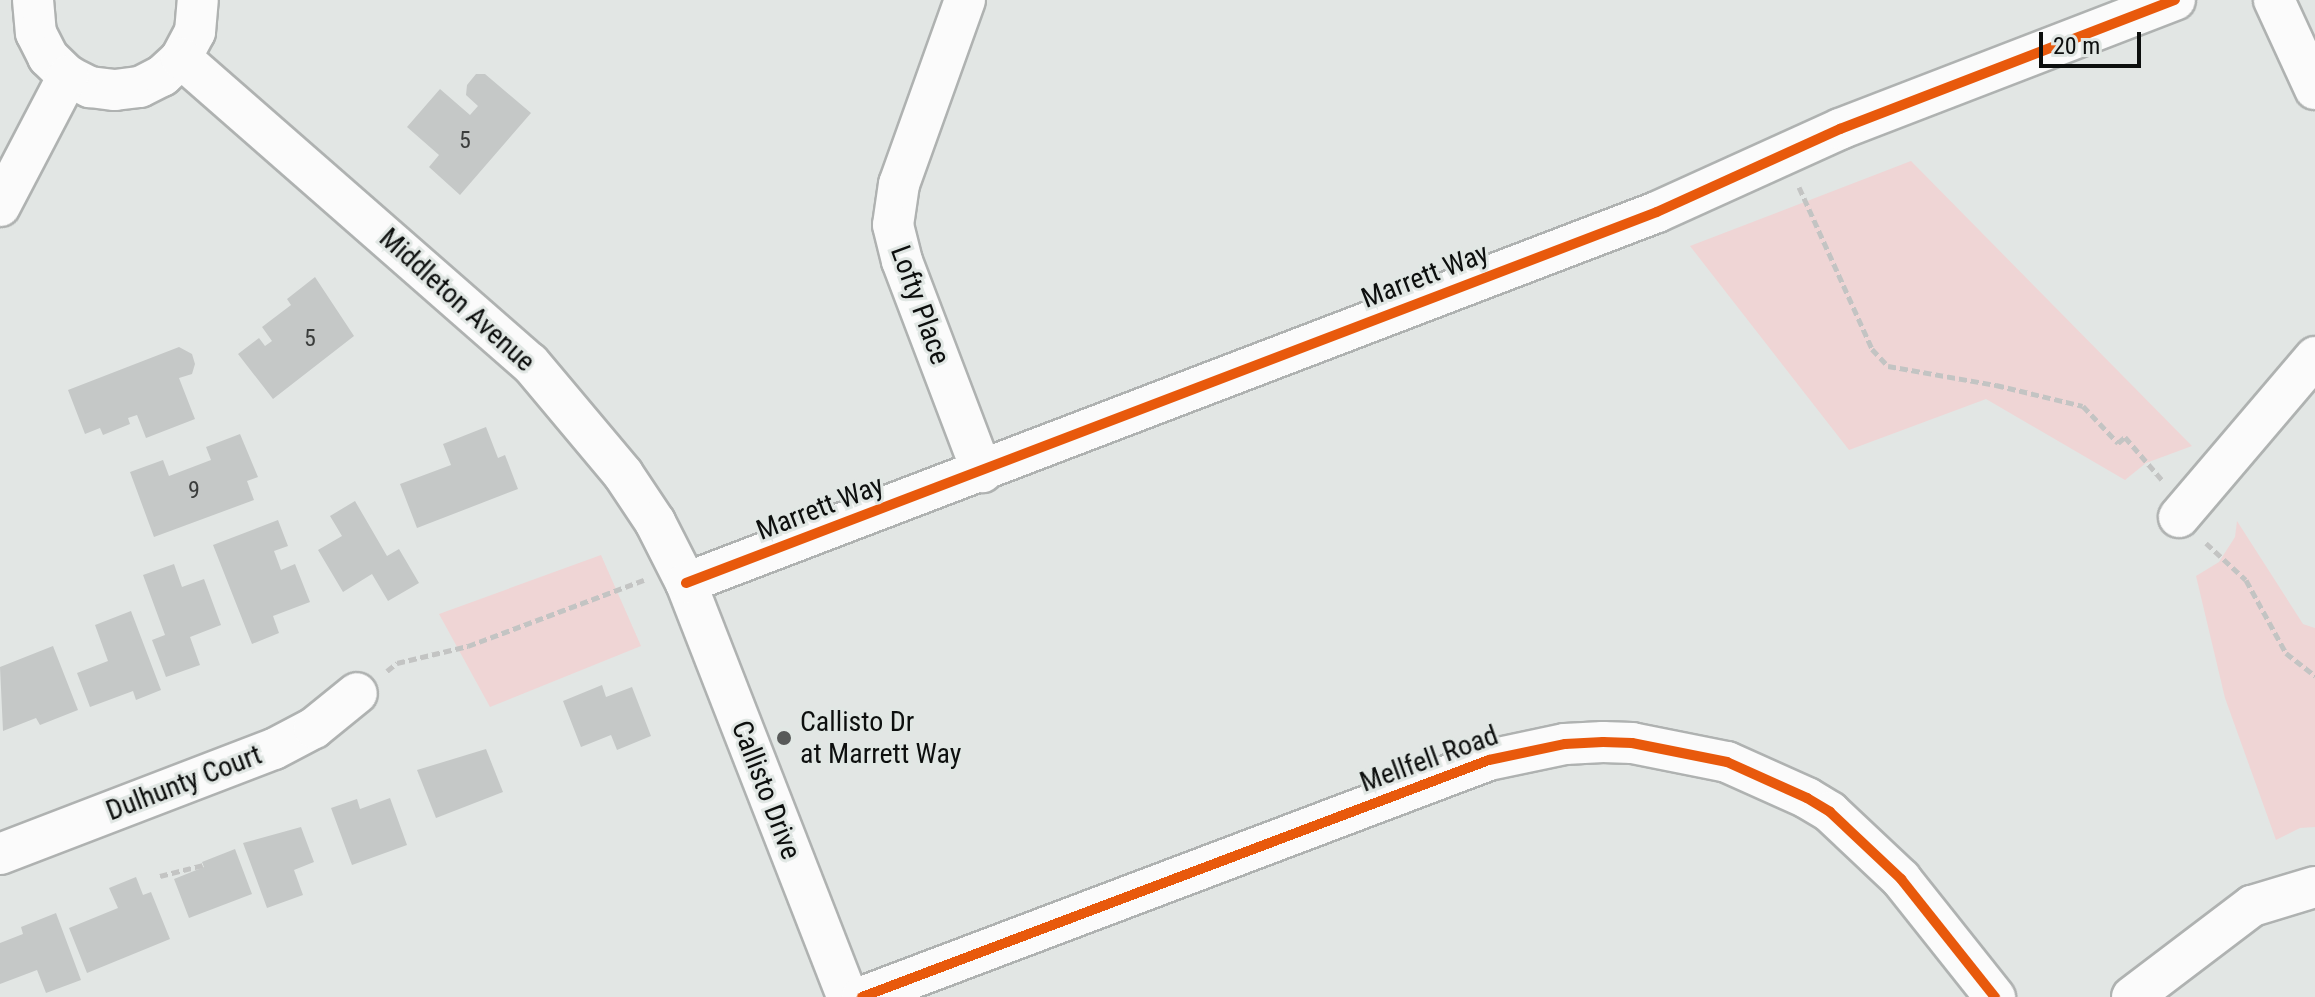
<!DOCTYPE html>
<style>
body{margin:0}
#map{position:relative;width:2315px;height:997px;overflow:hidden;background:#e2e6e4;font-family:"Roboto Condensed",sans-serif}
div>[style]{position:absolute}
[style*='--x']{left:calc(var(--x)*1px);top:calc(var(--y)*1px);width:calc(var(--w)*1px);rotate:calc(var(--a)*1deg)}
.green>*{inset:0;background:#efd5d5}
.building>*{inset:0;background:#c5c8c7}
.path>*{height:5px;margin-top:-2.5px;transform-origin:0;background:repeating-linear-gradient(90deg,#c3c4c3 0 8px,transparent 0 12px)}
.roads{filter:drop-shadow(2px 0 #afb2b1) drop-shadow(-2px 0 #afb2b1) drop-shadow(0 2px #afb2b1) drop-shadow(0 -2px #afb2b1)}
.minor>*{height:40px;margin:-20px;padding:0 20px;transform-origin:20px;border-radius:20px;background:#fbfbfb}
.cycleway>*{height:10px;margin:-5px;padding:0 5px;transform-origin:5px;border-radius:5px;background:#e8590c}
.dots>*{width:22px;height:22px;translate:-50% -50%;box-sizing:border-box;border:4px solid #e1e7e4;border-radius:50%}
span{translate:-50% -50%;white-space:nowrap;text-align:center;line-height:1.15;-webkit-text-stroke:6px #e1e7e4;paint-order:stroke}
.number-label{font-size:24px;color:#3b3d3c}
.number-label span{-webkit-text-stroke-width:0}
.street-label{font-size:28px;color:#0d0f0e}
.poi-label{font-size:28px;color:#0d0f0e}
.left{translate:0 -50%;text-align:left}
.scale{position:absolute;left:2039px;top:32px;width:102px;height:36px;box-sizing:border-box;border:4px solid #0d0f0e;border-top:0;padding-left:10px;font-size:24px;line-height:28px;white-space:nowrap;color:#0d0f0e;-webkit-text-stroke:6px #e1e7e4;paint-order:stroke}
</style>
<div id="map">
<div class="green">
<div style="clip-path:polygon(1911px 161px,2192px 446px,2146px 463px,2125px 480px,1986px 399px,1849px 450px,1690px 246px)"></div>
<div style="clip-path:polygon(2237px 521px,2303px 624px,2315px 628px,2315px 827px,2300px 828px,2276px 840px,2225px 698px,2196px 576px,2219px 562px,2235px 537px)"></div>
<div style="clip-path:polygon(601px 555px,641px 646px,490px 707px,439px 614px)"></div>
</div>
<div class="building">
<div style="clip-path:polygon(476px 74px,485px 74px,531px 113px,460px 195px,429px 167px,439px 155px,407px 127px,440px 89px,470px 115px,478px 106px,466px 95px,467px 85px)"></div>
<div style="clip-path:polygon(315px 277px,354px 336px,273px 399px,238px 354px,259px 338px,265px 346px,272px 341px,262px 327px,291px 305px,287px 299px)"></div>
<div style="clip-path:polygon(179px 347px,192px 354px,195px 364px,192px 374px,179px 378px,195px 419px,146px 438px,137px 415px,128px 418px,130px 424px,103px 435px,100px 428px,85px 434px,68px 390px)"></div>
<div style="clip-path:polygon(486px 427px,498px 458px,505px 455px,518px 489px,417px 528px,400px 484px,451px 465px,443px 444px)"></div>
<div style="clip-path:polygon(240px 434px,258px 477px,247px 481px,254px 500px,154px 537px,130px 472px,163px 460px,169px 476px,211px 460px,206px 447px)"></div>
<div style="clip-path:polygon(355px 501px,387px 556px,399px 549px,419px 583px,388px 601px,372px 574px,343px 592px,318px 550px,342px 536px,330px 516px)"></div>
<div style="clip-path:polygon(278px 520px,288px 546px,274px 551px,281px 570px,295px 564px,310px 602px,273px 616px,279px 633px,252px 644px,213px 545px)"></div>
<div style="clip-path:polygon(174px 564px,182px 587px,204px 579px,221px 625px,190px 637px,200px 665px,166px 677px,152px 640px,165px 635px,143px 575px)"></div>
<div style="clip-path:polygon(131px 611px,161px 690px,136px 700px,133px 691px,90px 707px,77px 673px,108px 661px,95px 625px)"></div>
<div style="clip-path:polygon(53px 646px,78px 710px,40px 725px,36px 718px,3px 731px,0 667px)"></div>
<div style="clip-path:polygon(602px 685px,606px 697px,632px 687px,651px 736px,617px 750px,611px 735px,581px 747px,563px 701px)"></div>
<div style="clip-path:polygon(486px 749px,503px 792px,436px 818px,417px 770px)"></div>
<div style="clip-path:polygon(390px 798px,407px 845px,352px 865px,331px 808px,357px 799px,360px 809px)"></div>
<div style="clip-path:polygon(301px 827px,314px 862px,294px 870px,303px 895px,267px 908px,243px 843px)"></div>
<div style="clip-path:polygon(235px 849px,252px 894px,189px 918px,174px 879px,204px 867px,202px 862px)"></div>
<div style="clip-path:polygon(136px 877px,143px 895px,151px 892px,170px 939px,87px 973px,69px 928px,118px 908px,109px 888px)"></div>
<div style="clip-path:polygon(56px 913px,81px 980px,46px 993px,37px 970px,0 984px,0 943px,23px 934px,21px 927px)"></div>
</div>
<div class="path">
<div style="--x:1799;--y:187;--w:178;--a:65.7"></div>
<div style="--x:1872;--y:349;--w:23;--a:47"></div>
<div style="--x:1888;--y:366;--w:110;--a:10"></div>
<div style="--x:1996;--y:385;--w:89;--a:13.6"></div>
<div style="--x:2083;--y:406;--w:51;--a:46.6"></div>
<div style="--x:2118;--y:443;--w:9;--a:-41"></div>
<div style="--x:2125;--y:437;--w:57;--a:49.3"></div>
<div style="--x:2206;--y:543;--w:54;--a:42.8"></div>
<div style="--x:2246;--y:580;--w:83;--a:61.3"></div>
<div style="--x:2286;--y:653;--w:37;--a:38"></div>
<div style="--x:387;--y:671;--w:13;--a:-39"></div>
<div style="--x:397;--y:663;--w:73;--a:-13.5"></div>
<div style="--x:468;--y:646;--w:188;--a:-20.6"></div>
<div style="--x:160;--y:876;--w:44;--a:-14.3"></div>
</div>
<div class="roads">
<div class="minor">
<div style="--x:33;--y:0;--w:33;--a:85"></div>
<div style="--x:36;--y:33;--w:27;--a:63"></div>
<div style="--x:48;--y:57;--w:28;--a:44"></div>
<div style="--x:68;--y:76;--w:25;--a:27"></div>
<div style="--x:90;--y:87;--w:25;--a:7"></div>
<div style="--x:115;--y:90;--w:25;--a:-7"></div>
<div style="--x:140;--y:87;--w:25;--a:-27"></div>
<div style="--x:162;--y:76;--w:26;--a:-43"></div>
<div style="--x:181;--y:58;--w:30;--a:-62"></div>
<div style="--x:195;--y:32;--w:32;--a:-85"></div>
<div style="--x:965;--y:0;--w:195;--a:109.7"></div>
<div style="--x:899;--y:184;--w:41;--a:98.3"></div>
<div style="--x:893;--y:225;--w:37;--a:76"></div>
<div style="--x:902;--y:261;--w:226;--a:69.2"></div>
<div style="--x:2274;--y:0;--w:98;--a:65.3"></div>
<div style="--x:181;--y:58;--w:463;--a:41.2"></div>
<div style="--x:530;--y:363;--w:145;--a:50"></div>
<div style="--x:623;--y:474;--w:58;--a:56.3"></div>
<div style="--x:655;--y:522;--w:68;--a:63.1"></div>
<div style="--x:686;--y:583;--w:444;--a:68.7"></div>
<div style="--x:0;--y:206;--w:147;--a:-62.4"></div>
<div style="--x:2179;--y:517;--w:210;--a:-49.6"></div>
<div style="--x:686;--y:583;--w:1039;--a:-20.91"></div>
<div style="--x:1657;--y:212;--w:201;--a:-24.4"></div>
<div style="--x:1840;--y:129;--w:359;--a:-21.1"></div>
<div style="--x:0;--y:854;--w:293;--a:-21"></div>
<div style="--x:274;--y:749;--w:45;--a:-27.7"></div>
<div style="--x:314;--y:728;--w:55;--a:-39.1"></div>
<div style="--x:862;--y:997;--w:670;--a:-20.71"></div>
<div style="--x:1489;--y:760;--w:78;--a:-11.9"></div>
<div style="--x:1565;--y:744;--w:38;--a:-3"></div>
<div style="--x:1603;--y:742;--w:29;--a:2"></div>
<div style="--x:1632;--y:743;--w:97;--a:11.3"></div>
<div style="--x:1727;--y:762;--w:88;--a:24.2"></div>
<div style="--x:1807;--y:798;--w:27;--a:31"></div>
<div style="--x:1830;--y:812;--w:98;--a:43.3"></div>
<div style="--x:1901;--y:879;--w:151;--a:51.5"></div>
<div style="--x:2132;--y:997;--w:151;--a:-37.2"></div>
<div style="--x:2252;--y:906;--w:66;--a:-16.8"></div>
</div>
</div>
<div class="cycleway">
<div style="--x:686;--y:583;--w:1039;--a:-20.91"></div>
<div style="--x:1657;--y:212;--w:201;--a:-24.4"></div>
<div style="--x:1840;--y:129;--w:359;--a:-21.1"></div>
<div style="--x:862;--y:997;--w:670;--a:-20.71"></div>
<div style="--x:1489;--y:760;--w:78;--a:-11.9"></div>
<div style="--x:1565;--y:744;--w:38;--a:-3"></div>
<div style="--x:1603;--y:742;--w:29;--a:2"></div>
<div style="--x:1632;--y:743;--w:97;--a:11.3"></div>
<div style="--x:1727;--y:762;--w:88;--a:24.2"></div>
<div style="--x:1807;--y:798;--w:27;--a:31"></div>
<div style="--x:1830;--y:812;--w:98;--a:43.3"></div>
<div style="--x:1901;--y:879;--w:151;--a:51.5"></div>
</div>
<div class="dots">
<div style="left:784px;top:738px;background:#585a59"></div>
</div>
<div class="number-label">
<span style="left:465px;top:141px">5</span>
<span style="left:310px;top:339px">5</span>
<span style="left:194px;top:491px">9</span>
</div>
<div class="street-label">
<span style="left:1425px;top:276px;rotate:-21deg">Marrett Way</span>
<span style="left:457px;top:300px;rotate:42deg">Middleton Avenue</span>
<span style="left:920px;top:305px;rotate:70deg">Lofty Place</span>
<span style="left:820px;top:508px;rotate:-21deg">Marrett Way</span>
<span style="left:1429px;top:759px;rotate:-20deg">Mellfell Road</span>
<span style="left:184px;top:783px;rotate:-21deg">Dulhunty Court</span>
<span style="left:766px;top:790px;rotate:69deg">Callisto Drive</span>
</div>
<div class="poi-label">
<span class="left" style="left:800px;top:738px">Callisto Dr<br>at Marrett Way</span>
</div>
<div class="scale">20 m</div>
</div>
